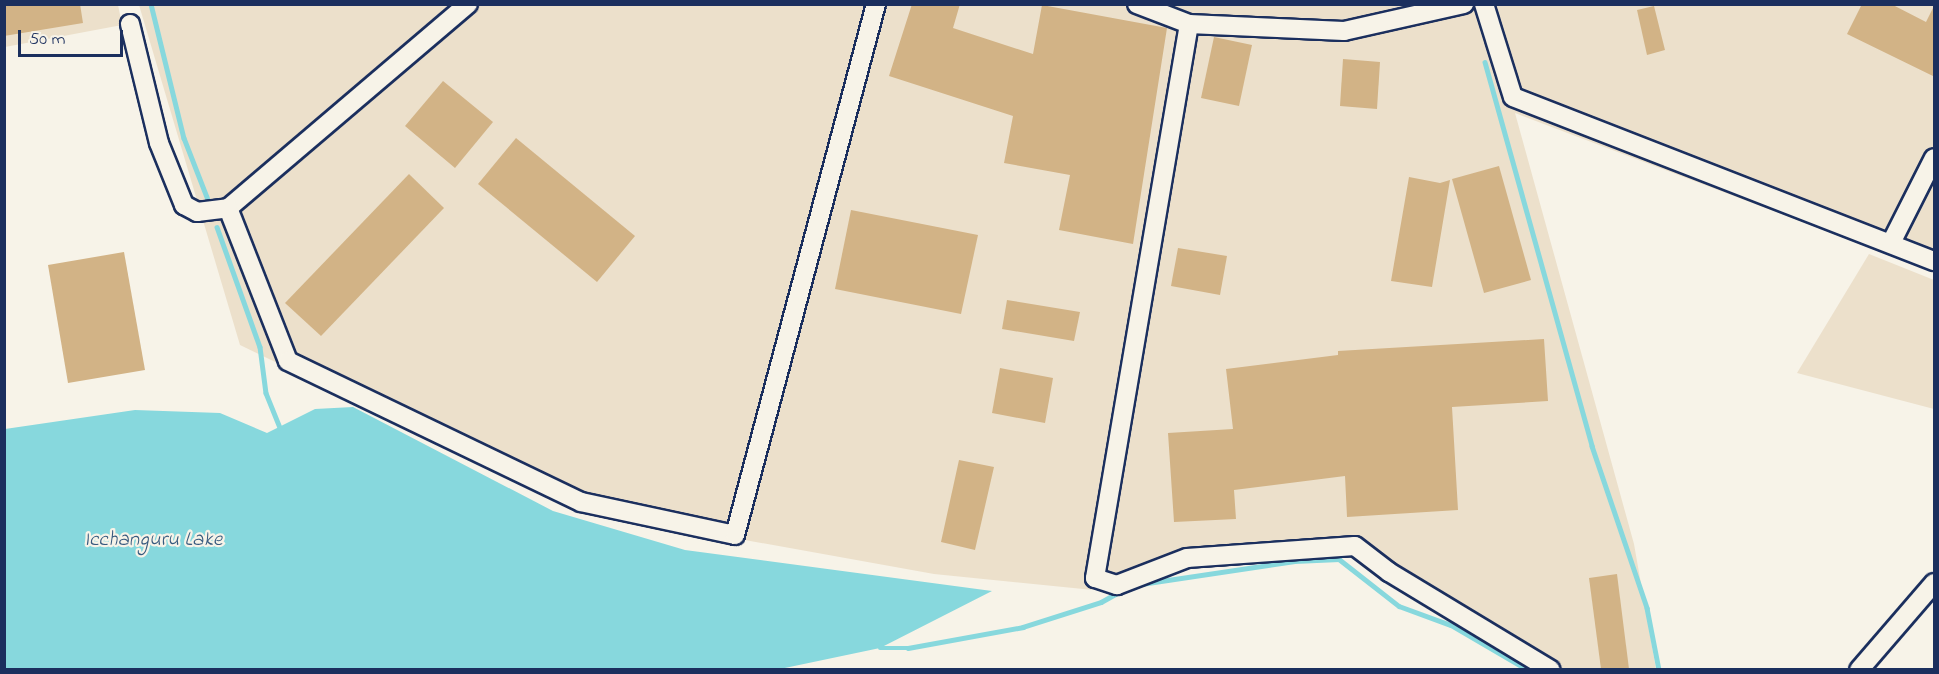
<!DOCTYPE html>
<style>
body{margin:0}
#map{position:relative;width:1939px;height:674px;overflow:hidden;background:#f7f3e8;font-family:"Indie Flower",sans-serif}
div>[style]{position:absolute}
[style*='--x']{left:calc(var(--x)*1px);top:calc(var(--y)*1px);width:calc(var(--w)*1px);rotate:calc(var(--a)*1deg)}
.built>*{inset:0;background:#ece0cb}
.water>*{inset:0;background:#87d8dd}
.stream>*{height:4.5px;margin:-2.25px;padding:0 2.25px;transform-origin:2.25px;border-radius:2.25px;background:#87d8dd}
.building>*{inset:0;background:#d2b386}
.roads{filter:drop-shadow(2px 0 #1b2f5e) drop-shadow(-2px 0 #1b2f5e) drop-shadow(0 2px #1b2f5e) drop-shadow(0 -2px #1b2f5e)}
.minor>*{height:18px;margin:-9px;padding:0 9px;transform-origin:9px;border-radius:9px;background:#f7f3e8}
span{translate:-50% -50%;white-space:nowrap;text-align:center;line-height:1.15;-webkit-text-stroke:4.5px #f7f3e8;paint-order:stroke}
.water-label{font-size:21px;color:#36597e;font-style:italic}
.frame{position:absolute;inset:0;border:6px solid #1b2f5e;pointer-events:none}
.scale{position:absolute;left:18px;top:30px;width:105px;height:27px;box-sizing:border-box;border:3px solid #1b2f5e;border-top:0;padding-left:8px;font-size:18px;line-height:21px;white-space:nowrap;color:#1b2f5e;-webkit-text-stroke:4px #f7f3e8;paint-order:stroke}
</style>
<div id="map">
<div class="built">
<div style="clip-path:polygon(5px 5px,118px 5px,122px 25px,5px 47px)"></div>
<div style="clip-path:polygon(139px 5px,1934px 5px,1934px 272px,1515px 113px,1634px 544px,1656px 669px,1547px 669px,1353px 546px,1181px 553px,1093px 590px,934px 574px,584px 511px,240px 345px)"></div>
<div style="clip-path:polygon(1869px 254px,1934px 280px,1934px 409px,1797px 373px)"></div>
</div>
<div class="water">
<div style="clip-path:polygon(353px 407px,553px 511px,685px 550px,992px 591px,880px 648px,780px 669px,5px 669px,5px 429px,135px 410px,220px 413px,267px 433px,315px 409px)"></div>
</div>
<div class="stream">
<div style="--x:151;--y:4;--w:138;--a:76.2"></div>
<div style="--x:184;--y:138;--w:69;--a:68.7"></div>
<div style="--x:1485;--y:62;--w:399;--a:74.4"></div>
<div style="--x:1592;--y:446;--w:171;--a:71.2"></div>
<div style="--x:1647;--y:608;--w:63;--a:79"></div>
<div style="--x:217;--y:227;--w:127;--a:70.3"></div>
<div style="--x:260;--y:347;--w:46;--a:82.6"></div>
<div style="--x:266;--y:393;--w:37;--a:68"></div>
<div style="--x:1141;--y:584;--w:155;--a:-8.5"></div>
<div style="--x:1294;--y:561;--w:45;--a:-2.5"></div>
<div style="--x:1339;--y:559;--w:76;--a:38.1"></div>
<div style="--x:1399;--y:606;--w:55;--a:20.1"></div>
<div style="--x:1451;--y:625;--w:89;--a:30.3"></div>
<div style="--x:880;--y:648;--w:28;--a:0"></div>
<div style="--x:908;--y:648;--w:117;--a:-10.3"></div>
<div style="--x:1023;--y:627;--w:82;--a:-17.8"></div>
<div style="--x:1101;--y:602;--w:21;--a:-29"></div>
</div>
<div class="building">
<div style="clip-path:polygon(80px 4px,83px 23px,4px 36px,4px 6px)"></div>
<div style="clip-path:polygon(912px 4px,960px 4px,953px 28px,1033px 54px,1042px 5px,1167px 28px,1133px 244px,1059px 230px,1070px 175px,1004px 163px,1013px 116px,889px 76px)"></div>
<div style="clip-path:polygon(1862px 4px,1891px 4px,1926px 22px,1935px 4px,1935px 77px,1847px 34px)"></div>
<div style="clip-path:polygon(1654px 6px,1665px 50px,1647px 55px,1637px 10px)"></div>
<div style="clip-path:polygon(1214px 37px,1252px 45px,1239px 106px,1201px 98px)"></div>
<div style="clip-path:polygon(1343px 59px,1380px 62px,1377px 109px,1340px 106px)"></div>
<div style="clip-path:polygon(443px 81px,493px 122px,455px 168px,405px 126px)"></div>
<div style="clip-path:polygon(516px 138px,635px 236px,597px 282px,478px 184px)"></div>
<div style="clip-path:polygon(1499px 166px,1531px 280px,1484px 293px,1452px 179px)"></div>
<div style="clip-path:polygon(409px 174px,444px 208px,321px 336px,285px 303px)"></div>
<div style="clip-path:polygon(1409px 177px,1440px 183px,1450px 180px,1432px 287px,1391px 281px)"></div>
<div style="clip-path:polygon(851px 210px,978px 235px,961px 314px,835px 289px)"></div>
<div style="clip-path:polygon(1178px 248px,1227px 256px,1220px 295px,1171px 286px)"></div>
<div style="clip-path:polygon(124px 252px,145px 370px,68px 383px,48px 265px)"></div>
<div style="clip-path:polygon(1007px 300px,1080px 312px,1074px 341px,1002px 329px)"></div>
<div style="clip-path:polygon(1544px 339px,1548px 401px,1452px 407px,1458px 510px,1347px 517px,1345px 476px,1234px 490px,1236px 519px,1174px 522px,1168px 433px,1233px 429px,1226px 369px,1338px 355px,1338px 351px)"></div>
<div style="clip-path:polygon(1000px 368px,1053px 378px,1045px 423px,992px 413px)"></div>
<div style="clip-path:polygon(959px 460px,994px 467px,975px 550px,941px 542px)"></div>
<div style="clip-path:polygon(1617px 574px,1629px 669px,1601px 669px,1589px 578px)"></div>
</div>
<div class="roads">
<div class="minor">
<div style="--x:468;--y:4;--w:315;--a:139.6"></div>
<div style="--x:228;--y:208;--w:164;--a:68.6"></div>
<div style="--x:288;--y:361;--w:325;--a:25.7"></div>
<div style="--x:581;--y:502;--w:157;--a:12.1"></div>
<div style="--x:735;--y:535;--w:549;--a:-75.13"></div>
<div style="--x:1137;--y:4;--w:56;--a:21"></div>
<div style="--x:1189;--y:24;--w:155;--a:2.6"></div>
<div style="--x:1344;--y:31;--w:123;--a:-12.7"></div>
<div style="--x:1484;--y:4;--w:97;--a:72.7"></div>
<div style="--x:1513;--y:97;--w:452;--a:21.3"></div>
<div style="--x:130;--y:24;--w:122;--a:76.3"></div>
<div style="--x:159;--y:143;--w:67;--a:68"></div>
<div style="--x:184;--y:205;--w:15;--a:28"></div>
<div style="--x:197;--y:212;--w:31;--a:-7"></div>
<div style="--x:1189;--y:24;--w:562;--a:99.63"></div>
<div style="--x:1095;--y:578;--w:23;--a:18"></div>
<div style="--x:1117;--y:585;--w:75;--a:-21.1"></div>
<div style="--x:1187;--y:558;--w:168;--a:-4.1"></div>
<div style="--x:1355;--y:546;--w:43;--a:37.4"></div>
<div style="--x:1389;--y:572;--w:189;--a:31.2"></div>
<div style="--x:1891;--y:243;--w:95;--a:-63.2"></div>
<div style="--x:1859;--y:670;--w:115;--a:-49.2"></div>
</div>
</div>
<div class="water-label">
<span style="left:153px;top:540px">Icchanguru Lake</span>
</div>
<div class="frame"></div>
<div class="scale">50 m</div>
</div>
